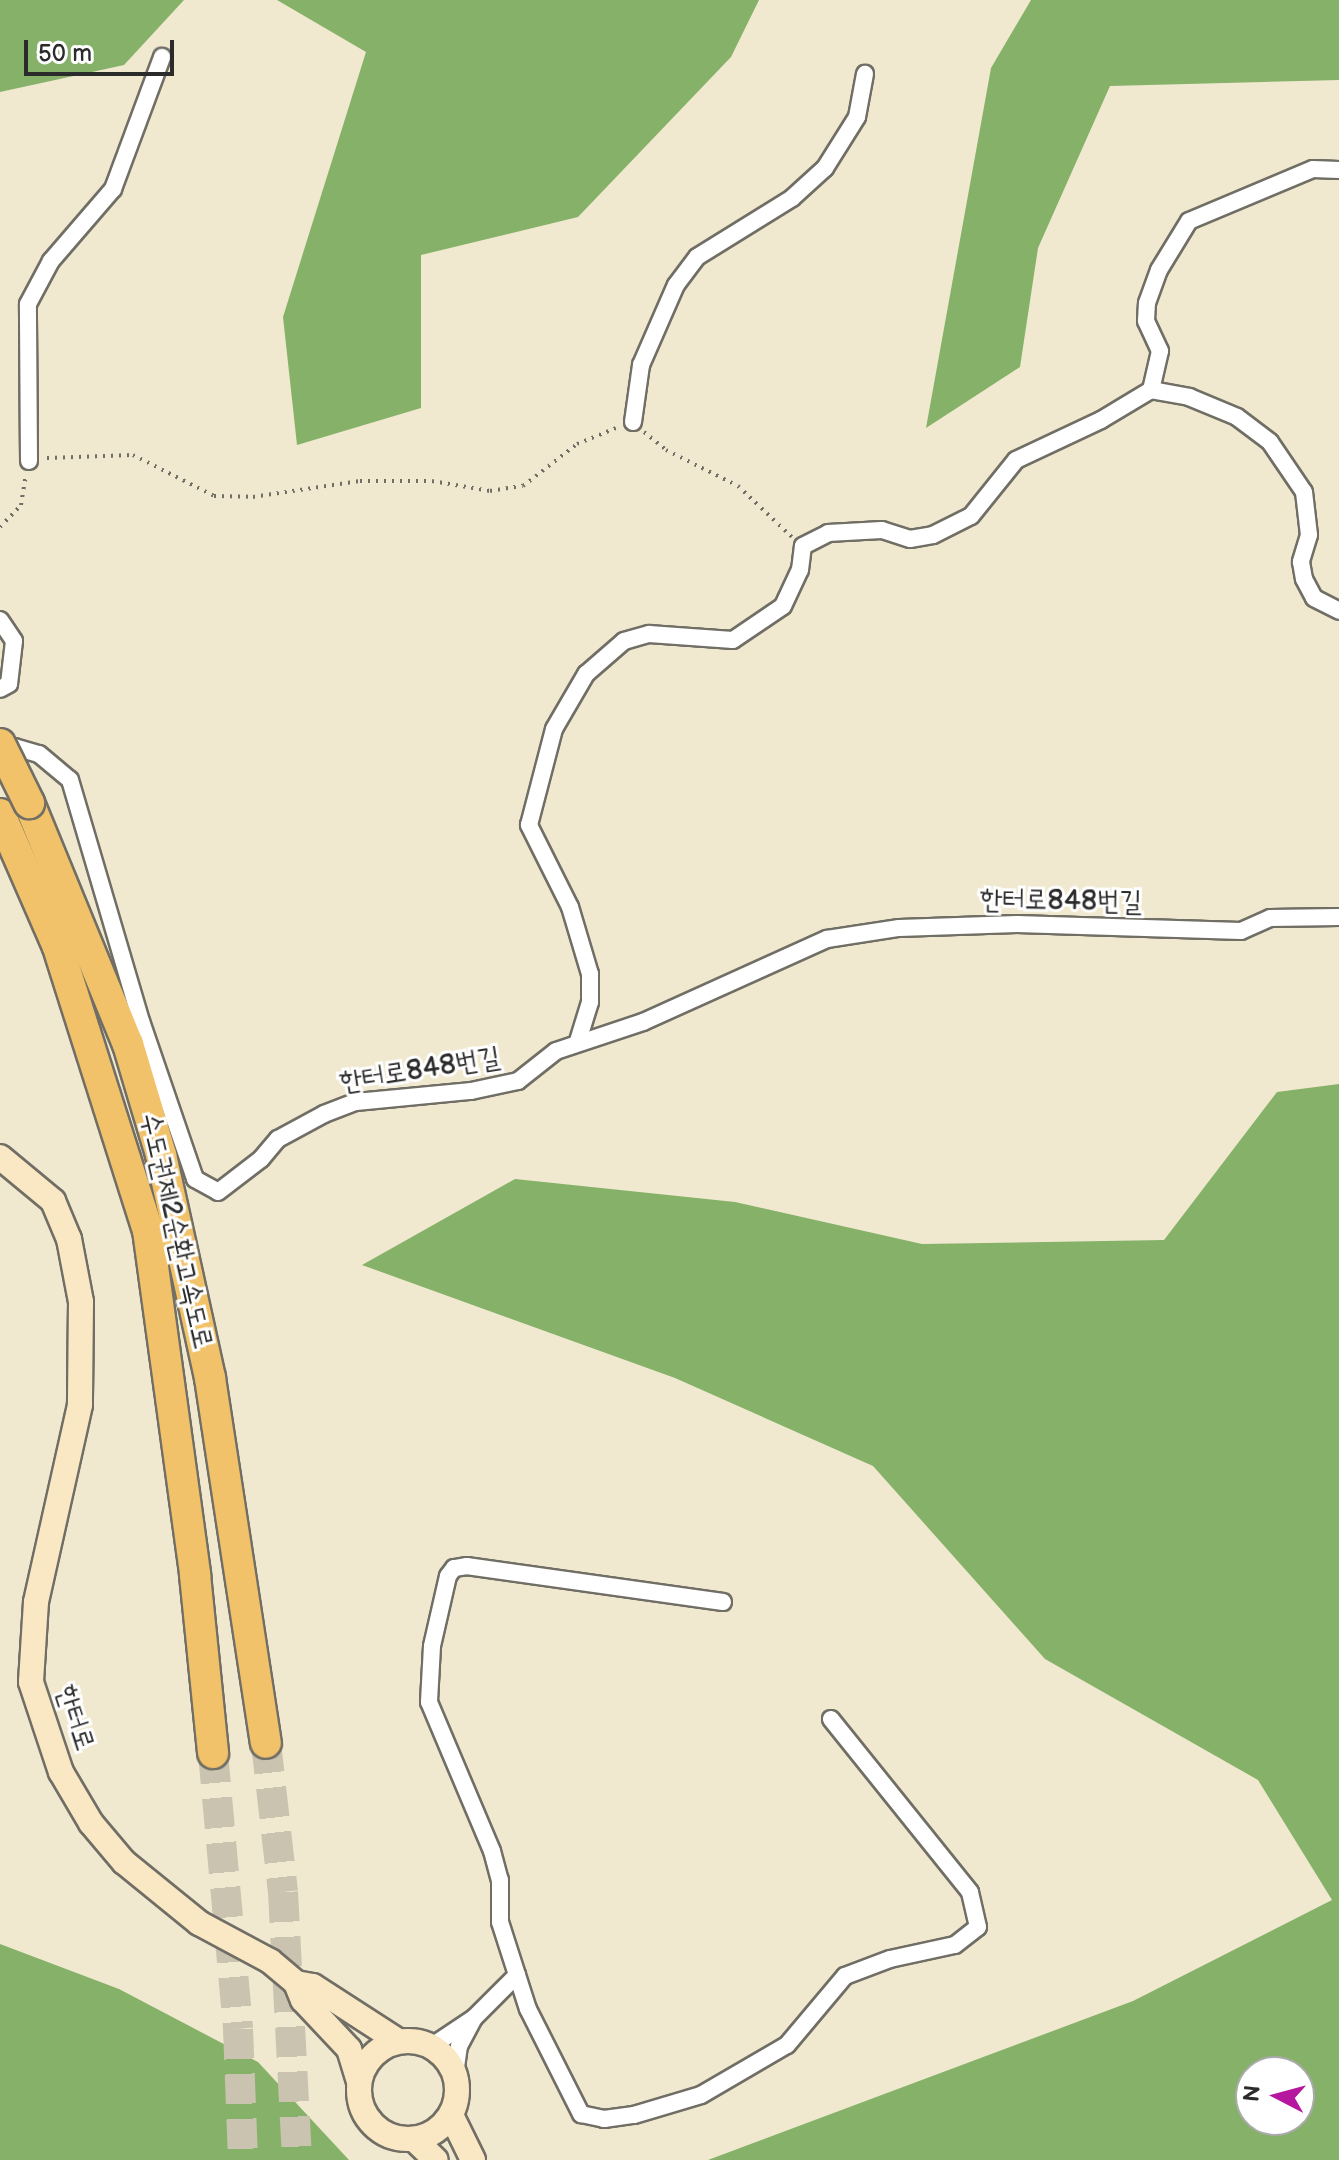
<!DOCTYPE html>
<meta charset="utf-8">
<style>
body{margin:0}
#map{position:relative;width:1339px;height:2160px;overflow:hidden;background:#f0e9d0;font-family:"Balsamiq Sans","Poor Story",sans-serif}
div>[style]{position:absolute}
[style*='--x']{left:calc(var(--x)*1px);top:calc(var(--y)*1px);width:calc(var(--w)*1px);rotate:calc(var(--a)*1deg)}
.forest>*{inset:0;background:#86b168}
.motorway-tunnel>*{height:30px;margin-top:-15px;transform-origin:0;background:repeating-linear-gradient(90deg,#c9c3af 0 30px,transparent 0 45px)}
.path>*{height:4px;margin-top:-2px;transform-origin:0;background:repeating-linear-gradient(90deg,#706e65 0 2px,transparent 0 8px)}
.roads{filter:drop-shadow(2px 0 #706e65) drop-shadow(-2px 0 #706e65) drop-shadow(0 2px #706e65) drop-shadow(0 -2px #706e65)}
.minor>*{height:16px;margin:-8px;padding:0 8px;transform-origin:8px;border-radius:8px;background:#fff}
.secondary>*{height:24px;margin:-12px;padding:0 12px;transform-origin:12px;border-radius:12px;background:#fae7c3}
.secondary>.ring{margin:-12px;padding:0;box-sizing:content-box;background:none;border:24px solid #fae7c3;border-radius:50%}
.motorway>*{height:30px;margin:-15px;padding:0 15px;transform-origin:15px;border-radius:15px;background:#f2c26a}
.bridges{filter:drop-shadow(2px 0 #706e65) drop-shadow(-2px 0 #706e65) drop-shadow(0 2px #706e65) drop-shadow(0 -2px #706e65)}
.motorway-bridge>*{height:30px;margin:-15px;padding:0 15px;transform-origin:15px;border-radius:15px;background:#f2c26a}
span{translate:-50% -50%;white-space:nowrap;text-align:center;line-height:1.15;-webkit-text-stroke:6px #fff;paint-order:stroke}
.street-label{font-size:28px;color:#2b2b2b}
.north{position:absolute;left:1235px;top:2056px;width:80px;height:80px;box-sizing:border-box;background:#fff;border:2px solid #aaa;border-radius:50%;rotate:276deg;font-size:22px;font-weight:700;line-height:32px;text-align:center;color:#2b2b2b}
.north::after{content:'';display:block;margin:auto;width:28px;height:36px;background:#b5179e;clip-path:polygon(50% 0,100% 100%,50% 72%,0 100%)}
.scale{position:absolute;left:24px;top:40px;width:150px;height:36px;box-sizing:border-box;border:4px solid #2b2b2b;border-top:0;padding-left:10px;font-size:24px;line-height:28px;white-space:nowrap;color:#2b2b2b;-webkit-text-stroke:6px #fff;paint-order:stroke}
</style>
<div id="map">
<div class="forest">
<div style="clip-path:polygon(0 0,184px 0,124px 65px,0 92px)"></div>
<div style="clip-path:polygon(277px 0,759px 0,731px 57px,578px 217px,421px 255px,421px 408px,297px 445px,283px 317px,366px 52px)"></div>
<div style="clip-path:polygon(1031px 0,1339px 0,1339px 80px,1110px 86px,1038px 248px,1020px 367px,926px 428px,991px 68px)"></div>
<div style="clip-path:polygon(evenodd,1339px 1084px,1339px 2160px,708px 2160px,1133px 2001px,1332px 1900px,1258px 1780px,1045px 1659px,873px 1466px,675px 1378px,362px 1265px,515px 1179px,735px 1202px,922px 1244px,1164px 1240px,1277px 1092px,1339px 1084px,1251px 2072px,1299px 2072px,1299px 2120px,1251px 2120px,1251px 2072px)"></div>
<div style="clip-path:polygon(0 1944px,119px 1989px,258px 2062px,349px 2160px,0 2160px)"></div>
</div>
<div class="motorway-tunnel">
<div style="--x:266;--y:1743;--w:150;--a:83.5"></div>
<div style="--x:283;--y:1892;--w:268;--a:87"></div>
<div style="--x:213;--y:1753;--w:277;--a:84.8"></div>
<div style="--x:238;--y:2029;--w:131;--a:87.8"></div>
</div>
<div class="path">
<div style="--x:644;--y:432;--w:28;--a:39"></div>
<div style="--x:666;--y:450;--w:80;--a:26.6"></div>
<div style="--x:738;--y:486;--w:74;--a:43.4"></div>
<div style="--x:47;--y:458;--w:86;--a:-2"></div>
<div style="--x:133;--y:455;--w:91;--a:26.8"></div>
<div style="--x:214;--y:496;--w:39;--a:1"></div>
<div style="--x:253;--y:497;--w:108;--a:-8.5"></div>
<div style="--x:360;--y:481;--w:72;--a:0"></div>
<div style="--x:432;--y:481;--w:59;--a:9.8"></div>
<div style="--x:490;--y:491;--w:33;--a:-9"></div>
<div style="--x:523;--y:486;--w:68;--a:-37.9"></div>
<div style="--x:577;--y:444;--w:42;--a:-22.3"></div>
<div style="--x:0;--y:527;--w:30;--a:-46"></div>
<div style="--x:21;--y:505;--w:30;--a:-81"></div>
</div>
<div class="roads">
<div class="minor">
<div style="--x:1151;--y:390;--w:39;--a:10"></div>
<div style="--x:1189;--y:397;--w:52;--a:22.6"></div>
<div style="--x:1237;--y:417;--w:41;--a:37.1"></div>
<div style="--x:1270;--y:442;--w:60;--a:55.8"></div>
<div style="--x:1304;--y:492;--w:43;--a:83.4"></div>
<div style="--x:1309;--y:535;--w:28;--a:107"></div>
<div style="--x:1301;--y:562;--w:17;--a:80"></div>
<div style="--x:1304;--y:579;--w:21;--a:62"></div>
<div style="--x:1314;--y:598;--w:28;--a:27"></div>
<div style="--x:633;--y:422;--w:58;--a:-82"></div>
<div style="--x:641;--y:365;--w:87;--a:-66.4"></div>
<div style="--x:676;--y:285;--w:35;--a:-53"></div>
<div style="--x:697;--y:257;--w:112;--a:-31.8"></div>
<div style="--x:792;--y:198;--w:45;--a:-42.3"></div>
<div style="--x:825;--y:168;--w:60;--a:-57.9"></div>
<div style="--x:857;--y:117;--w:44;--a:-79.5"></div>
<div style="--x:29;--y:461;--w:157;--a:-90.4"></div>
<div style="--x:28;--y:304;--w:49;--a:-61.9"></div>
<div style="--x:51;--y:261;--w:95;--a:-49.3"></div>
<div style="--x:113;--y:189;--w:141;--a:-69.6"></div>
<div style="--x:0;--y:620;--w:25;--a:56"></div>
<div style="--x:14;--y:641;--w:43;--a:96.6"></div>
<div style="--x:9;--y:684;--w:10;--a:151"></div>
<div style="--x:1;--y:754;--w:15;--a:-28"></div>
<div style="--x:14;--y:747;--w:26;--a:16"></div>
<div style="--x:39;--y:754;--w:40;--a:40"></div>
<div style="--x:70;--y:780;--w:251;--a:73.6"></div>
<div style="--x:141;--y:1021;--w:167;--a:71.1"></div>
<div style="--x:195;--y:1179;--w:26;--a:29"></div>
<div style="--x:218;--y:1192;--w:54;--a:-37.5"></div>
<div style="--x:261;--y:1159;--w:26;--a:-50"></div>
<div style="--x:278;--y:1139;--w:52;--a:-28.5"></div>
<div style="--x:324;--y:1114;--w:34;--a:-21"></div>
<div style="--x:356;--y:1102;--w:116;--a:-5.5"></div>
<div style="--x:471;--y:1091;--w:48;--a:-12"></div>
<div style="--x:518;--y:1081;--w:48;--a:-38.3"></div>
<div style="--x:556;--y:1051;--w:92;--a:-18.4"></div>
<div style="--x:643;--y:1022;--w:202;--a:-24.3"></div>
<div style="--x:827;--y:939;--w:73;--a:-8.7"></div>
<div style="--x:899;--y:928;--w:118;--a:-1.9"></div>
<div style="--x:1017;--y:924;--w:224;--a:1.8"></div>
<div style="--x:1241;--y:931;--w:32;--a:-24"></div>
<div style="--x:1270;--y:918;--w:69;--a:-0.8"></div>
<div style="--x:578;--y:1041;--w:41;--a:-72.9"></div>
<div style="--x:590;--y:1002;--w:28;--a:-90"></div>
<div style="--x:590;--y:974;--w:70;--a:-106.6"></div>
<div style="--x:570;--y:907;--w:92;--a:-116.6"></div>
<div style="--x:529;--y:825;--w:99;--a:-75.4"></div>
<div style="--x:554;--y:729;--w:64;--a:-59.8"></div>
<div style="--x:586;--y:674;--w:50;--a:-41"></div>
<div style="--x:624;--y:641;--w:26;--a:-16"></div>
<div style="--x:649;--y:634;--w:84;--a:4.1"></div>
<div style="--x:733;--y:640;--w:60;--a:-34.2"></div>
<div style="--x:783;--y:606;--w:40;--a:-65"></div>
<div style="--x:800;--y:570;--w:24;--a:-83"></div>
<div style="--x:803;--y:546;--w:28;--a:-27"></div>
<div style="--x:828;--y:533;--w:54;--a:-3.2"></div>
<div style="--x:882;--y:530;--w:29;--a:18"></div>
<div style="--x:910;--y:539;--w:23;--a:-10"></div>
<div style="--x:933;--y:535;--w:42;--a:-26.6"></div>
<div style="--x:971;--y:516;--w:72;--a:-51.2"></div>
<div style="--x:1016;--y:460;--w:94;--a:-25.2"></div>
<div style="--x:1101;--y:420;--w:58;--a:-31"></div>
<div style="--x:1151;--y:390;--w:40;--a:-77"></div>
<div style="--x:1160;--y:351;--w:33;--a:-115"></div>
<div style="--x:1146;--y:321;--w:18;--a:-87"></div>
<div style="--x:1147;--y:303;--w:35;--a:-70"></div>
<div style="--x:1159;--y:270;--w:57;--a:-58.5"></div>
<div style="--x:1189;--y:221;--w:134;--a:-22.8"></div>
<div style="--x:1313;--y:169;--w:26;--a:2"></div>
<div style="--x:723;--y:1602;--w:259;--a:-172"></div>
<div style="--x:467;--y:1566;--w:13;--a:171"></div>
<div style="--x:454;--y:1568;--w:10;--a:127"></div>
<div style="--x:448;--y:1576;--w:72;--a:102.9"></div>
<div style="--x:432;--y:1646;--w:56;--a:93.1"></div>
<div style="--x:429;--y:1702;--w:162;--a:67.1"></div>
<div style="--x:492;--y:1851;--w:30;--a:75"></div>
<div style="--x:500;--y:1880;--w:42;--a:90"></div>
<div style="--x:500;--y:1922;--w:91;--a:72.2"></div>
<div style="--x:528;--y:2009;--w:118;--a:63.2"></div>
<div style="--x:581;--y:2114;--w:24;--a:12"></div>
<div style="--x:604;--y:2119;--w:30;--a:-8"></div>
<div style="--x:634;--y:2115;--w:70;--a:-16.6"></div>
<div style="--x:701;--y:2095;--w:99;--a:-30.2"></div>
<div style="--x:787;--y:2045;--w:90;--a:-50"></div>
<div style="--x:845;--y:1976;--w:48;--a:-20.7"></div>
<div style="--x:890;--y:1959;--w:66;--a:-12.2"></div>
<div style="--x:955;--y:1945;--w:29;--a:-38"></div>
<div style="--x:978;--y:1927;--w:36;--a:-103"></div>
<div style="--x:970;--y:1892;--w:222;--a:-128.8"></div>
<div style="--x:474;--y:2018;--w:61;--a:-45"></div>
<div style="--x:432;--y:2046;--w:50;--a:-33.7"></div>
<div style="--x:474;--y:2018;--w:32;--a:118"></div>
<div style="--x:459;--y:2046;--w:29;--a:98"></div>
</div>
<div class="secondary">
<div style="--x:0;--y:1157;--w:69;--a:39.7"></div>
<div style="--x:53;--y:1201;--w:41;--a:67.2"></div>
<div style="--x:69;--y:1239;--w:64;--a:79.2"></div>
<div style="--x:81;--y:1302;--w:103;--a:90.6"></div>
<div style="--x:80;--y:1405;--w:202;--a:102.6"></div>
<div style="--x:36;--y:1602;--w:80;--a:93.6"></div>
<div style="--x:31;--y:1682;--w:95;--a:71.6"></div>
<div style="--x:61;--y:1772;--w:59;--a:59.5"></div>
<div style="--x:91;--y:1823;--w:51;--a:49.8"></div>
<div style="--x:124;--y:1862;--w:97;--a:39.1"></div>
<div style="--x:199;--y:1923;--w:81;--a:28.2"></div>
<div style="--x:270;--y:1961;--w:34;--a:40"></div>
<div style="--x:296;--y:1983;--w:18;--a:68"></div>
<div style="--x:303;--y:2000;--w:67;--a:46.8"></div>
<div style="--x:349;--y:2049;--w:34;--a:73"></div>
<div style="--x:296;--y:1983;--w:17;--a:10"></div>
<div style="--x:313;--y:1986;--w:101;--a:32.9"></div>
<div class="ring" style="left:359px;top:2041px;width:74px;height:74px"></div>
<div style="--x:451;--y:2115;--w:50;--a:63.9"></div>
<div style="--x:414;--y:2139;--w:30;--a:44"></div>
</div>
<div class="motorway">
<div style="--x:29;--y:803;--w:261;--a:67.7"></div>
<div style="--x:128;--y:1044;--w:116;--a:73.4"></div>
<div style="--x:161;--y:1155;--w:228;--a:77.6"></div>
<div style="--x:210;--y:1378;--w:369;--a:81.3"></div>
<div style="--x:0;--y:814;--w:145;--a:66.4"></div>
<div style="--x:58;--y:947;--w:297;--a:72.4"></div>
<div style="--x:148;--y:1230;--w:348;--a:82.2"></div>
<div style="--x:195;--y:1575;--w:179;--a:84.2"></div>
</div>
</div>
<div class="bridges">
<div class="motorway-bridge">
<div style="--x:0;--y:744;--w:66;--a:63.8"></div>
</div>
</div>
<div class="street-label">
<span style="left:1061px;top:901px;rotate:1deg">한터로848번길</span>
<span style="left:420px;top:1070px;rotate:-9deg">한터로848번길</span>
<span style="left:176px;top:1231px;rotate:77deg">수도권제2순환고속도로</span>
<span style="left:75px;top:1718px;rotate:72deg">한터로</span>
</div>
<div class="north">N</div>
<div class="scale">50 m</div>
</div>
